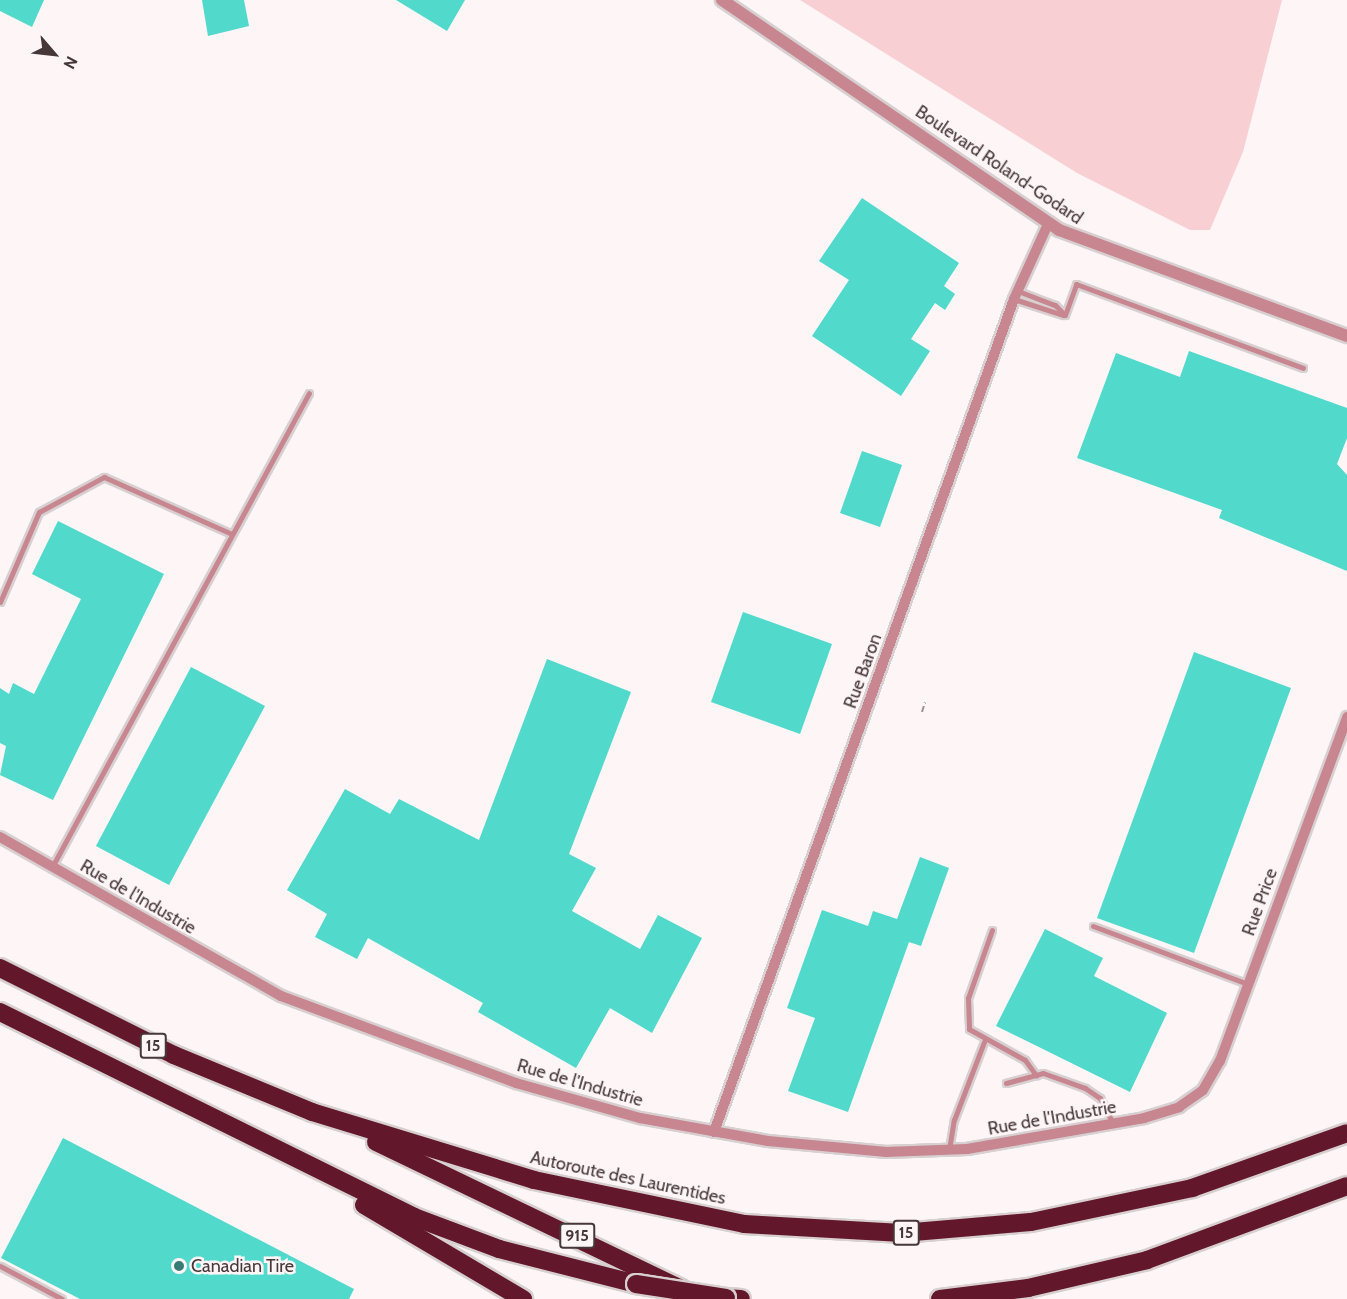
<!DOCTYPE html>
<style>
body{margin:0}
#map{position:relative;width:1347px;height:1299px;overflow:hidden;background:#fdf5f6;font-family:Cabin,sans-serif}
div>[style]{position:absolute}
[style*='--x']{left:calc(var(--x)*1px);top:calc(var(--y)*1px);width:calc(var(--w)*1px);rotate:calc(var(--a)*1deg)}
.green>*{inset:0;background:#f8d0d4}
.building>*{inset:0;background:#51d9cb}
.path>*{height:2px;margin-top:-1px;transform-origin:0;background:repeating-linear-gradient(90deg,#9d9192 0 6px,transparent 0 9px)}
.roads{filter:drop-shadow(2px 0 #d8cfd0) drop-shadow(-2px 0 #d8cfd0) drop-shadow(0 2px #d8cfd0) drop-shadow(0 -2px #d8cfd0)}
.service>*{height:5px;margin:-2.5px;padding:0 2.5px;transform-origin:2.5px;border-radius:2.5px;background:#c78690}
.minor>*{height:10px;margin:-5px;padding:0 5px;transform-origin:5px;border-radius:5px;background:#c78690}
.tertiary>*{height:12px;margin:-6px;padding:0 6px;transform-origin:6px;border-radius:6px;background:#c78690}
.motorway>*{height:18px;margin:-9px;padding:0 9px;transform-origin:9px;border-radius:9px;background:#62172a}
.bridges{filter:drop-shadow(2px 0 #d8cfd0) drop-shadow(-2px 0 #d8cfd0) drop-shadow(0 2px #d8cfd0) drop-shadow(0 -2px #d8cfd0)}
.motorway-bridge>*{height:18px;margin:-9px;padding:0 9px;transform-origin:9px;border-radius:9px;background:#62172a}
.dots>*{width:16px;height:16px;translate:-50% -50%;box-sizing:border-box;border:3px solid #fdf5f6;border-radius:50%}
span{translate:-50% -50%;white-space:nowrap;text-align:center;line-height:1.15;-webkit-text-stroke:5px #fdf5f6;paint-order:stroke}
.shield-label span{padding:2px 4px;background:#fdf5f6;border:2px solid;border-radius:4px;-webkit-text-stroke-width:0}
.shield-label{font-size:16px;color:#463738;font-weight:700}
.street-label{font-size:18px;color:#463738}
.poi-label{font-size:18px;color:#463738}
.left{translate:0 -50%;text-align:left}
.north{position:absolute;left:24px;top:24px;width:60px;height:60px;-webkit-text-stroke:4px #fdf5f6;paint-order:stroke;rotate:118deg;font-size:16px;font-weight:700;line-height:24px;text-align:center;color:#463738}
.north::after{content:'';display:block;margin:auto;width:21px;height:27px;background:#463738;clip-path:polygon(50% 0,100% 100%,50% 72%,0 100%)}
</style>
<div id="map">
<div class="green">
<div style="clip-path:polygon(800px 0,1282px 0,1243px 152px,1210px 230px,1190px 230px,1077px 173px)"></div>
</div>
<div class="building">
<div style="clip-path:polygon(0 0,44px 0,32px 27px,0 11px)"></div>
<div style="clip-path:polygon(202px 0,244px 0,249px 26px,208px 36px)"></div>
<div style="clip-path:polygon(396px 0,465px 0,447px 31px)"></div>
<div style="clip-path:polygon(862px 198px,959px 263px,944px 286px,955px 294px,945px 310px,935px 303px,911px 339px,930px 351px,901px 396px,812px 336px,849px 280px,819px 261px)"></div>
<div style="clip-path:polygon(1189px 351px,1347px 408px,1347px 438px,1337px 464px,1347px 475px,1347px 571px,1219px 518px,1222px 510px,1077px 458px,1116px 353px,1180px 377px)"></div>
<div style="clip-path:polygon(862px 451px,902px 465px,880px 527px,840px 513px)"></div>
<div style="clip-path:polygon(58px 521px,164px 574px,53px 800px,0 775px,6px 746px,0 743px,0 688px,9px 694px,13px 683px,34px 694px,81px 599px,32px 574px)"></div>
<div style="clip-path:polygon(743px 612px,832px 644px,800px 734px,711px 702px)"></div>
<div style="clip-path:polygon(1194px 652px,1291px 688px,1194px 953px,1097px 918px)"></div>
<div style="clip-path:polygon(547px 659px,631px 692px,569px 854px,596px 868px,572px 911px,640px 949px,658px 915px,702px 938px,652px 1033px,610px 1008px,576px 1068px,478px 1012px,483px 1003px,368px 938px,357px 959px,315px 937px,327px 914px,287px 890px,345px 789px,390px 814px,399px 799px,479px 840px)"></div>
<div style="clip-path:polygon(191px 667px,265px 706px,169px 885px,96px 846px)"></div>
<div style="clip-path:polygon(920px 857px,949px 868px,921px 946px,909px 942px,848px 1112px,788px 1091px,815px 1018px,787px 1008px,822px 910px,868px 926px,873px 911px,897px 919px)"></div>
<div style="clip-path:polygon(1045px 929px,1103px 958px,1094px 976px,1167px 1013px,1130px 1092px,996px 1026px)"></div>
<div style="clip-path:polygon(63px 1138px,354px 1289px,349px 1299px,80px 1299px,1px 1258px)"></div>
</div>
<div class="path">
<div style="--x:922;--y:712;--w:10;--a:-73"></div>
</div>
<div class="roads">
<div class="service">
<div style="--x:1018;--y:291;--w:40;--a:21"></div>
<div style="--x:1055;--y:305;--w:14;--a:45"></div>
<div style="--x:1014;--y:299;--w:52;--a:18.1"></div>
<div style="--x:1065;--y:315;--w:33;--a:-70"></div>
<div style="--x:1076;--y:284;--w:242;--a:20.3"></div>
<div style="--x:0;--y:602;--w:98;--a:-66.6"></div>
<div style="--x:39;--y:512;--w:74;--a:-28.3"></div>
<div style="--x:104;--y:477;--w:140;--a:24"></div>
<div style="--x:52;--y:867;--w:539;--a:-61.53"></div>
<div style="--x:1093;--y:926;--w:165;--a:20.5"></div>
<div style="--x:992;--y:930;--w:72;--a:109.4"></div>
<div style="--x:968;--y:998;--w:31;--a:88"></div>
<div style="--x:969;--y:1029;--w:64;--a:29"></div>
<div style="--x:1025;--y:1060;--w:19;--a:54"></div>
<div style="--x:1006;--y:1083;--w:38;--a:-15"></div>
<div style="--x:1043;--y:1073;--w:45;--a:19.7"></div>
<div style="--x:1085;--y:1088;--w:18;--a:34"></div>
<div style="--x:1100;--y:1098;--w:28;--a:63"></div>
<div style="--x:949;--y:1150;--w:30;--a:-81"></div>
<div style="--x:954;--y:1120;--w:84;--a:-69"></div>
<div style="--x:0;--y:1266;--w:70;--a:28"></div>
</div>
<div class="minor">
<div style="--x:0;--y:837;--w:323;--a:29.5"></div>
<div style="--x:281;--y:996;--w:251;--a:20.3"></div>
<div style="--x:516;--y:1083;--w:129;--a:15.8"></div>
<div style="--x:640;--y:1118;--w:130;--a:10.2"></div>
<div style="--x:768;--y:1141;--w:119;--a:5.3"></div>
<div style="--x:886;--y:1152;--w:81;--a:-2.1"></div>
<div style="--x:967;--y:1149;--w:180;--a:-9.9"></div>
<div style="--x:1144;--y:1118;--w:37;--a:-17"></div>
<div style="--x:1179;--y:1107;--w:29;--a:-35"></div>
<div style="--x:1203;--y:1090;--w:34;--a:-60"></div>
<div style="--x:1220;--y:1061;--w:367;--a:-69.7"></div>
<div style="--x:714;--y:1132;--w:885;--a:-70.19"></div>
<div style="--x:1014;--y:299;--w:82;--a:-65.6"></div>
</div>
<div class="tertiary">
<div style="--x:722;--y:0;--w:408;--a:34.3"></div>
<div style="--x:1059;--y:230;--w:307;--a:20.2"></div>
</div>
<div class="motorway">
<div style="--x:0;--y:968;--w:195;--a:26.6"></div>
<div style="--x:174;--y:1055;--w:149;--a:22.4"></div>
<div style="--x:312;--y:1112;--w:232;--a:17"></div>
<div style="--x:534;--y:1180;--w:215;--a:11.8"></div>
<div style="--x:744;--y:1224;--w:158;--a:3.3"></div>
<div style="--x:902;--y:1233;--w:129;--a:-4.9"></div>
<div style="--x:1031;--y:1222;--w:165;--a:-11.9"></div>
<div style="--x:1192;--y:1188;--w:164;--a:-19.5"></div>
<div style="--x:0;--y:1012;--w:462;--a:26.3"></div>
<div style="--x:414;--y:1217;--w:91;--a:20.6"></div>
<div style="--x:499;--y:1249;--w:141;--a:14.3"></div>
<div style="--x:376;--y:1142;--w:339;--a:25.7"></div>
<div style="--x:364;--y:1205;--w:185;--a:30.6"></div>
<div style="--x:726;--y:1298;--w:15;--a:4"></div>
<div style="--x:940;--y:1299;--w:89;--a:-7.1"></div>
<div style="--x:1028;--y:1288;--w:122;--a:-13.2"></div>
<div style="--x:1147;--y:1260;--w:213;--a:-20.3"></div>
</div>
</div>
<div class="bridges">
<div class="motorway-bridge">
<div style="--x:636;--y:1284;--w:91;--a:8.8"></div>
</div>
</div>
<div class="dots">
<div style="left:179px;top:1266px;background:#377d75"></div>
</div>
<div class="shield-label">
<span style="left:153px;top:1046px">15</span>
<span style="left:906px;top:1233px">15</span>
<span style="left:577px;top:1236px">915</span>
</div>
<div class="street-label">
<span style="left:999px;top:165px;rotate:34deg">Boulevard Roland-Godard</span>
<span style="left:863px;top:671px;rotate:-70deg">Rue Baron</span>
<span style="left:138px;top:897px;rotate:30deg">Rue de l'Industrie</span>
<span style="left:1260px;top:902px;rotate:-70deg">Rue Price</span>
<span style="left:580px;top:1083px;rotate:16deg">Rue de l'Industrie</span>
<span style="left:1052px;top:1118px;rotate:-10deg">Rue de l'Industrie</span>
<span style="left:628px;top:1178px;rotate:12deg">Autoroute des Laurentides</span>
</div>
<div class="poi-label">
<span class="left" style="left:191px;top:1266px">Canadian Tire</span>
</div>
<div class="north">N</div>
</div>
